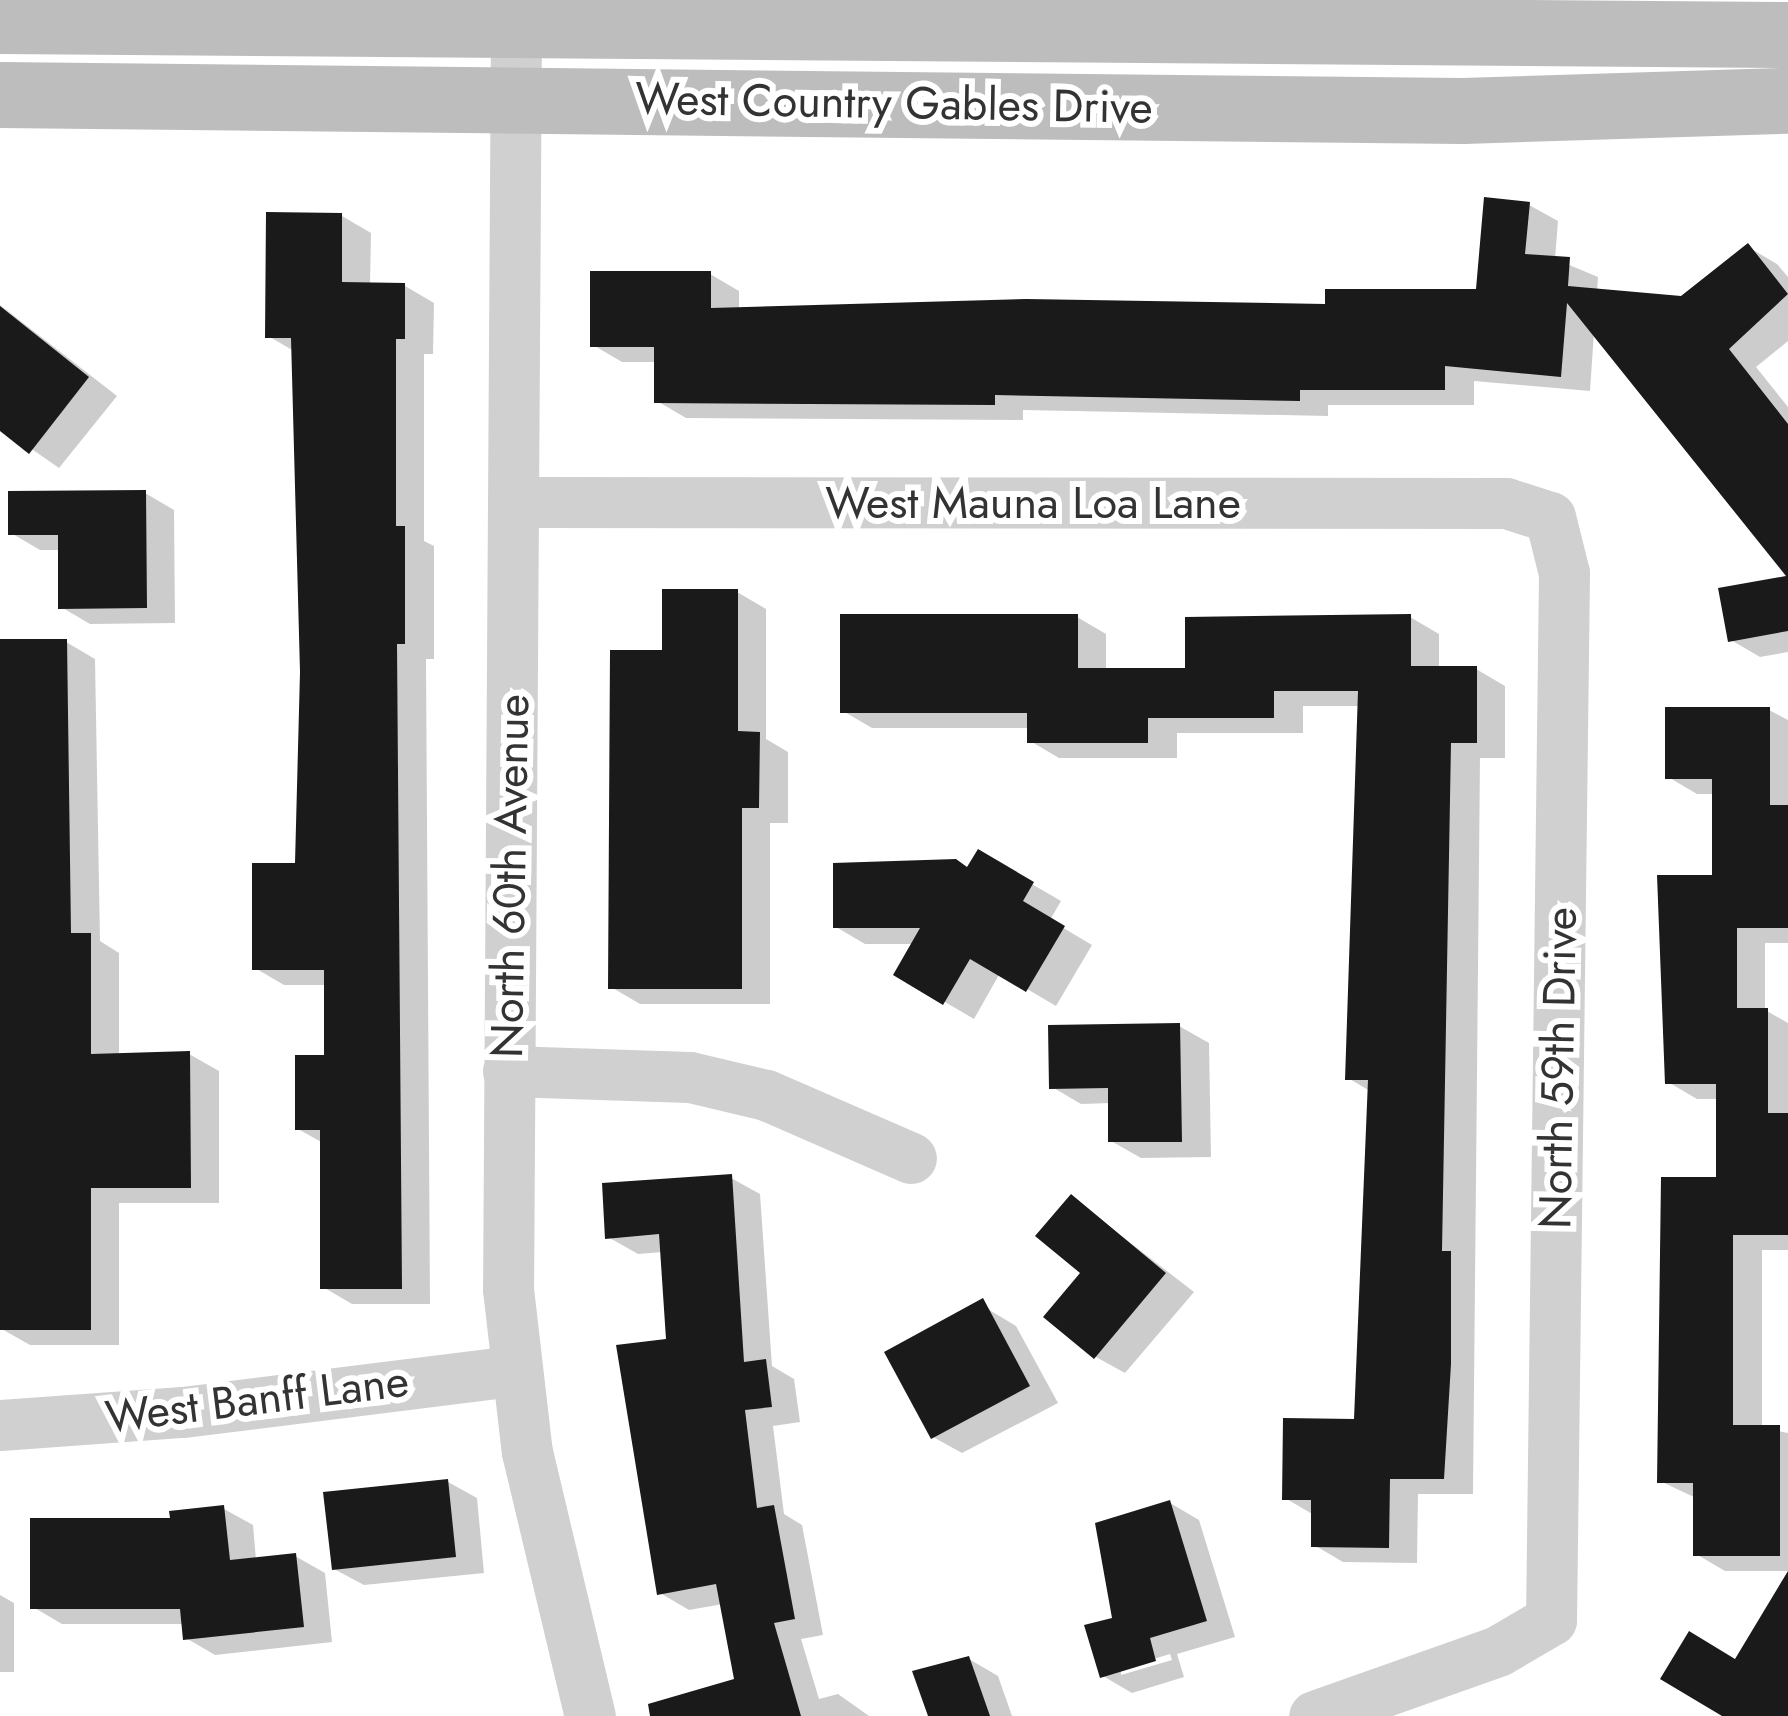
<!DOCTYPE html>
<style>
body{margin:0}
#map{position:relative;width:1788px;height:1716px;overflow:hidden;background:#fff;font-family:Jost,sans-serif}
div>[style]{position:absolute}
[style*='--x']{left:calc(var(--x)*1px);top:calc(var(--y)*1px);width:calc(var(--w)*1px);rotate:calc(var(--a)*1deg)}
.shadow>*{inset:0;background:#0003}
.building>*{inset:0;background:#1a1a1a}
.street>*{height:51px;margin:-25.5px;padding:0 25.5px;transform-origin:25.5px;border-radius:25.5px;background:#d0d0d0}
.secondary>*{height:66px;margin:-33px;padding:0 33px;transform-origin:33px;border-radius:33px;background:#bdbdbd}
span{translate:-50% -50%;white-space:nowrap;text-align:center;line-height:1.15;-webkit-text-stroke:12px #fff;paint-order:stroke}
.street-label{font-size:45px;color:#333}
</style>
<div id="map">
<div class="shadow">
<div style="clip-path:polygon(1529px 205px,1558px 221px,1555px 259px,1598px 277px,1597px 292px,1682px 300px,1748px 247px,1777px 264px,1788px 277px,1788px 341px,1756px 367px,1788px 407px,1788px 491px,1594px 332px,1590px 391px,1474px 381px,1474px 405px,1328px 405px,1328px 416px,1023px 410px,1023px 420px,686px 418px,657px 401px,657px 362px,622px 362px,593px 345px,710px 274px,739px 291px,739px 310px,1328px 307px,1478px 292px)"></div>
<div style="clip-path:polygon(342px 216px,371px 233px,370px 286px,405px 286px,434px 303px,433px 354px,424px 354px,424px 541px,434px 546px,434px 659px,426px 659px,430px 1304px,352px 1304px,323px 1287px,323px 1143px,298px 1129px,327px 1058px,327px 985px,284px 985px,255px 968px,297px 866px,303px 672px,294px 351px,268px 336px)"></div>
<div style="clip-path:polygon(0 305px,117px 396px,59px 468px,0 427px)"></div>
<div style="clip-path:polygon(145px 493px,174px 510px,175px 623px,90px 624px,61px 607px,61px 550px,40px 550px,11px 533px)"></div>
<div style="clip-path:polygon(1788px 578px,1788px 652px,1760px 657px,1731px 640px)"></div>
<div style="clip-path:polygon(737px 592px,766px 609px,766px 739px,788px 752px,788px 823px,770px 823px,770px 1004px,640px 1004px,611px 987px,665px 653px)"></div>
<div style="clip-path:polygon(1077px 617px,1106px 634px,1106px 671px,1188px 671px,1410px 617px,1439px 634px,1439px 669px,1476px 669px,1505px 686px,1505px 758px,1480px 758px,1473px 1494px,1418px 1494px,1417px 1563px,1343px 1562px,1314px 1545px,1314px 1515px,1285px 1498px,1357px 1422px,1370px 1091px,1348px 1078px,1360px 706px,1303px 706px,1303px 733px,1177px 733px,1177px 758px,1059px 758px,1030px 741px,1030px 728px,872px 728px,843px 711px)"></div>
<div style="clip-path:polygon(0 642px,66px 642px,95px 659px,100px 941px,119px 953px,119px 1056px,189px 1054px,219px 1071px,219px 1203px,119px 1203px,119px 1345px,30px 1345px,0 1328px)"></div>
<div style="clip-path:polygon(1769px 710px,1788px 720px,1788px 943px,1765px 943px,1765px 1010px,1788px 1023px,1788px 1250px,1762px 1250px,1762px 1428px,1788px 1433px,1788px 1571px,1725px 1571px,1696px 1554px,1696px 1498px,1660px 1481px,1719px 1180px,1719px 1099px,1697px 1099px,1668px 1082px,1715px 878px,1715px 794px,1697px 794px,1668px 777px)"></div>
<div style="clip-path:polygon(979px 853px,1061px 901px,1050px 920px,1092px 945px,1056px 1006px,1000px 973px,974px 1019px,897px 974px,915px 944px,865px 944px,836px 927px,969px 870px)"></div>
<div style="clip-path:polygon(1179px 1026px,1209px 1043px,1211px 1157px,1141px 1158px,1111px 1141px,1111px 1103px,1081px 1104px,1052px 1087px)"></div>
<div style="clip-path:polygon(731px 1178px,760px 1194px,772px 1366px,794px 1379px,800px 1422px,773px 1426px,784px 1514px,802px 1525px,823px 1635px,801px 1639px,819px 1699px,838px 1694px,869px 1716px,710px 1716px,737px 1682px,723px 1604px,689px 1610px,660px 1593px,669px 1341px,663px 1252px,638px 1254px,608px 1237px)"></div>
<div style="clip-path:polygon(1071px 1197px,1194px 1292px,1125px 1373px,1096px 1357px)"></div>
<div style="clip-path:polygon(986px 1308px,1016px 1326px,1058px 1403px,962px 1453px,933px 1437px)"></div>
<div style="clip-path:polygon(448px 1482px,477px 1498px,484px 1573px,364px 1585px,334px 1569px)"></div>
<div style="clip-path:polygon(evenodd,1170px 1503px,1199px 1520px,1235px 1637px,1177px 1654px,1184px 1677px,1132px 1693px,1103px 1676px,1170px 1503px,1170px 1654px,1172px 1660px,1121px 1675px,1121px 1669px,1170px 1654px)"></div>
<div style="clip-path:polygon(224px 1509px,253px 1525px,256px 1560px,295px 1556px,325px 1573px,332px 1642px,215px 1655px,186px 1638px,184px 1624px,62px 1624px,33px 1607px)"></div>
<div style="clip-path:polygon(0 1595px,14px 1603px,14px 1672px,0 1672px)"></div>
<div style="clip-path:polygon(969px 1659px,998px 1676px,1012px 1716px,931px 1716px)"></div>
</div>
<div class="building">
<div style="clip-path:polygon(1484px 197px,1530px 202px,1525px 254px,1570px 257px,1568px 286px,1681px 296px,1748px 243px,1788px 294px,1729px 349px,1788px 424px,1788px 631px,1728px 642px,1718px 588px,1786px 576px,1567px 303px,1561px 377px,1445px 366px,1445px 390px,1300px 390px,1300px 401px,995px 395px,995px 405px,654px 403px,654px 347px,590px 347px,590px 271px,711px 271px,711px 308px,1026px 299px,1325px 304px,1325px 289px,1476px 289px)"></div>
<div style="clip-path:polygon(266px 212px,342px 213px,342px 282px,405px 283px,405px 339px,396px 339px,396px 526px,405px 526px,405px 644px,397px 644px,402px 1289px,320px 1289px,320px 1130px,295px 1130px,295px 1055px,324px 1055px,324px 970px,252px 970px,252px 863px,295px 863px,300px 672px,291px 338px,265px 338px)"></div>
<div style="clip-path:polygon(0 306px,89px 377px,29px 454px,0 431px)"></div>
<div style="clip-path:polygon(146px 490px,147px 608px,58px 609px,58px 535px,8px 535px,8px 491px)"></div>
<div style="clip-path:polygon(662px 589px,738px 589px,738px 731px,760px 732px,759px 808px,742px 808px,742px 989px,608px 989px,610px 650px,662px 650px)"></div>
<div style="clip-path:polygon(840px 614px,1078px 614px,1078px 668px,1185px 668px,1185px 617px,1411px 614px,1411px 666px,1477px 666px,1477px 743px,1451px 743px,1442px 1251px,1451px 1251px,1451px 1364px,1444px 1479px,1390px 1479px,1389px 1548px,1311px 1547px,1311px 1500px,1282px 1500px,1283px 1418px,1354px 1419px,1368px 1080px,1345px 1080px,1358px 691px,1274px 691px,1274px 718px,1148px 718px,1148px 743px,1027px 743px,1027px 713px,840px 713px)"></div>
<div style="clip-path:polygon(0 639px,67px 639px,71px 933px,91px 933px,91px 1054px,190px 1051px,191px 1188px,91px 1188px,91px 1330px,0 1330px)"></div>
<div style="clip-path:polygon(1665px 707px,1770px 707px,1770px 805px,1788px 805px,1788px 928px,1737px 928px,1737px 1008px,1768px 1008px,1768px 1113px,1788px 1113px,1788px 1235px,1733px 1235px,1733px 1425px,1780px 1425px,1780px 1556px,1693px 1556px,1693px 1483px,1657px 1483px,1661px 1177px,1716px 1177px,1716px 1084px,1665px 1084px,1657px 875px,1712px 875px,1712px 779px,1665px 779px)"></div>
<div style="clip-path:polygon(978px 849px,1034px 882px,1023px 901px,1065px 926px,1026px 992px,970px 959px,943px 1005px,893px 975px,920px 928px,833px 928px,833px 863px,956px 859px,967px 867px)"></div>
<div style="clip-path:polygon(1180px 1023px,1182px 1142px,1108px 1142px,1108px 1088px,1049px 1089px,1048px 1025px)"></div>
<div style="clip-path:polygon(732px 1174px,744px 1362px,766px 1359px,772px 1407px,745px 1410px,757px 1508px,774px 1505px,795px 1619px,774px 1623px,801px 1716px,650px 1716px,648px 1704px,734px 1679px,716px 1584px,657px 1595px,616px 1345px,666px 1339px,659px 1234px,605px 1239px,602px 1183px)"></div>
<div style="clip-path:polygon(1071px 1194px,1166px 1273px,1094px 1359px,1043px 1317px,1080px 1273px,1035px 1236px)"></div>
<div style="clip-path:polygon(983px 1298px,1030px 1386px,931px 1439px,884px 1352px)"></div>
<div style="clip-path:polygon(448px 1479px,456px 1557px,332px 1570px,323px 1492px)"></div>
<div style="clip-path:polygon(1170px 1500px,1207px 1621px,1150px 1638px,1156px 1661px,1100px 1678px,1084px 1625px,1112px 1618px,1095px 1523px)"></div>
<div style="clip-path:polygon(224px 1505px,230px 1560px,296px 1553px,304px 1627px,183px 1640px,180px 1609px,30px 1609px,30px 1518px,170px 1518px,169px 1511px)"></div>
<div style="clip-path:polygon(1788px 1571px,1788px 1716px,1722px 1716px,1660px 1679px,1689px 1631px,1735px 1659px)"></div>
<div style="clip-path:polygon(969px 1656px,990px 1716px,928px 1716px,912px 1671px)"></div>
</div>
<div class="street">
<div style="--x:516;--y:27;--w:1262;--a:90.36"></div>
<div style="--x:508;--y:1289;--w:164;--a:83.4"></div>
<div style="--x:527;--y:1452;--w:271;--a:76.6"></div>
<div style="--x:513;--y:502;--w:993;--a:0.06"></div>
<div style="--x:1506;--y:503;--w:46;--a:17.7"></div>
<div style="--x:1550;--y:517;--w:58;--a:76"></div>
<div style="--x:1564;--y:573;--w:1047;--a:90.71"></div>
<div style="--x:1551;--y:1620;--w:61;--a:149.7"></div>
<div style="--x:1498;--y:1651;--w:195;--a:160.5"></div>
<div style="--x:508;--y:1071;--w:182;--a:1.9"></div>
<div style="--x:690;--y:1077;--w:78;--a:13.3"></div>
<div style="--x:766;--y:1095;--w:158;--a:23.5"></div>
<div style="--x:0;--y:1425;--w:183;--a:-4.1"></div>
<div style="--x:183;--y:1412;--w:334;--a:-7.1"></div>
</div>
<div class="secondary">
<div style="--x:0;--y:21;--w:1788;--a:0.45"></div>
<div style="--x:0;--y:95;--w:1463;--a:0.63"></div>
<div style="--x:1463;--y:111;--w:325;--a:-1.8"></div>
</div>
<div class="street-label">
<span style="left:894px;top:103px;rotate:1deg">West Country Gables Drive</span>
<span style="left:1033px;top:503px">West Mauna Loa Lane</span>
<span style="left:510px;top:876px;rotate:-89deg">North 60th Avenue</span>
<span style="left:1558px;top:1068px;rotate:-89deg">North 59th Drive</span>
<span style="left:257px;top:1399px;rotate:-7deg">West Banff Lane</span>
</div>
</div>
